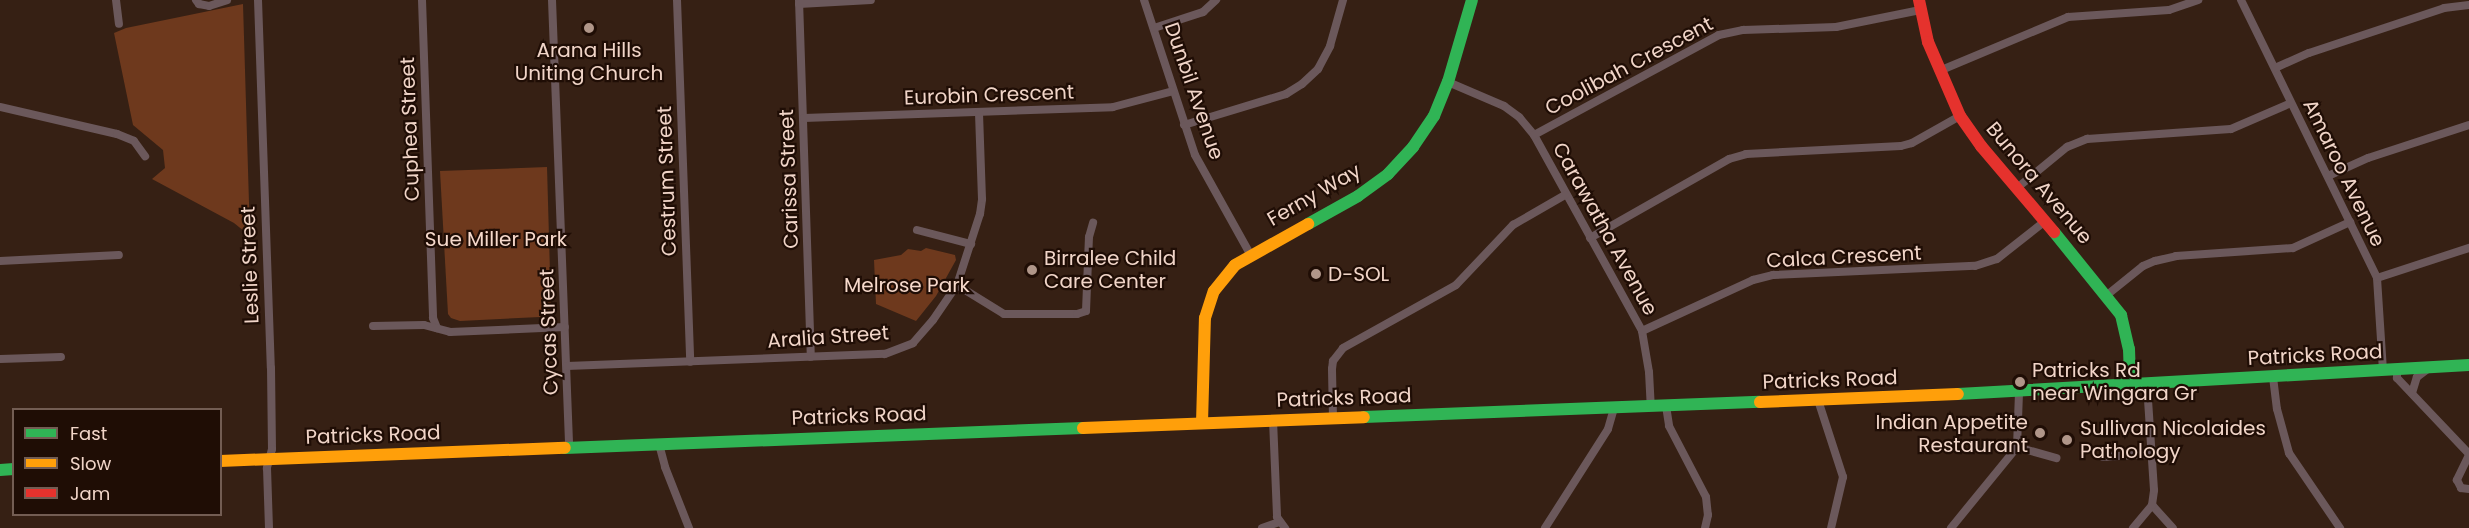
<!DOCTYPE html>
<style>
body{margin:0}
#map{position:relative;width:2469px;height:528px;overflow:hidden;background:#362014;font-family:Poppins,sans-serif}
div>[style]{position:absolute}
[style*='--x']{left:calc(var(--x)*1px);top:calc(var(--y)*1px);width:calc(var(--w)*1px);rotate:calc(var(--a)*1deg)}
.green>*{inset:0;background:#6e391d}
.street>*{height:8px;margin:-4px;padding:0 4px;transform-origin:4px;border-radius:4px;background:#6b585b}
.fast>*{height:12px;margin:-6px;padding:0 6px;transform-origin:6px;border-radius:6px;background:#30b455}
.slow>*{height:12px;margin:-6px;padding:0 6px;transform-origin:6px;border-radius:6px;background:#ff9f0a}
.jam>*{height:12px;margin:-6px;padding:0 6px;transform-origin:6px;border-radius:6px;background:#e5322d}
.dots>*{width:16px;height:16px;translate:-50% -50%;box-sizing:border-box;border:3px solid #1f0d05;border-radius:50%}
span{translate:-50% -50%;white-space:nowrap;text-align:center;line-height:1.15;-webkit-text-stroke:4.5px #1f0d05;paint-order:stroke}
.poi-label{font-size:20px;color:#f1d5c8}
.left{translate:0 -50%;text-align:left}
.right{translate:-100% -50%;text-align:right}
.street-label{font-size:20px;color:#f1d5c8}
.park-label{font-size:20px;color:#f6d9cb}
.legend{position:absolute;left:12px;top:408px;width:210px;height:108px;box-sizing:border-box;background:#1f0d05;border:2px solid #735d53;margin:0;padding:8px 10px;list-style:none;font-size:18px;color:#f1d5c8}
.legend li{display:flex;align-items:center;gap:12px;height:30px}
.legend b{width:30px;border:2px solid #735d53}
</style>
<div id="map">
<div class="green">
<div style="clip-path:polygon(243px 4px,250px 236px,234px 223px,152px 179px,165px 168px,163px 150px,133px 125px,114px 33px,126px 28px)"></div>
<div style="clip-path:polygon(547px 167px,551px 308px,540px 317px,460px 321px,451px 318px,448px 314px,440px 171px)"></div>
<div style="clip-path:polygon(926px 248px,955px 255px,956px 260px,936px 296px,916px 321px,876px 304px,874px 260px,901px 255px,908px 249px,921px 251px)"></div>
</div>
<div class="street">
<div style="--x:116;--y:0;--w:24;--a:83"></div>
<div style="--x:196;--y:0;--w:5;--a:53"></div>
<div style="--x:199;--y:4;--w:10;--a:11"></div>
<div style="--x:209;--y:6;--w:19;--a:-18"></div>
<div style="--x:258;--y:0;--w:368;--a:88"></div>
<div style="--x:271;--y:368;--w:81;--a:89.3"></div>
<div style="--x:272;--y:449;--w:20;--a:105"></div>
<div style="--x:267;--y:468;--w:60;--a:88.1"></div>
<div style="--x:422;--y:0;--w:318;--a:88"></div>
<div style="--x:433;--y:318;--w:11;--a:68"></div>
<div style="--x:552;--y:0;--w:447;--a:87.8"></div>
<div style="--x:677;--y:0;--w:362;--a:87.9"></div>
<div style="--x:799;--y:0;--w:357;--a:88.1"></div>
<div style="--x:1144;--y:0;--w:163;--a:71.8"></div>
<div style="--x:1195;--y:155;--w:113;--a:60.9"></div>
<div style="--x:2241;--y:0;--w:309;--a:63.9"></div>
<div style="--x:2377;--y:278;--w:92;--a:86.3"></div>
<div style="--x:799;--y:4;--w:72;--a:-3.2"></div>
<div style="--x:1154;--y:28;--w:52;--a:-18.1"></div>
<div style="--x:1203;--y:12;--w:18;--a:-43"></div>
<div style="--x:2275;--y:68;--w:37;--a:-24"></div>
<div style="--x:2309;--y:53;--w:142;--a:-18.4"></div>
<div style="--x:2444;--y:8;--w:25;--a:-7"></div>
<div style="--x:1939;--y:71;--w:140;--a:-22.7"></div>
<div style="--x:2068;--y:17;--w:101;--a:-4"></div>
<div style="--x:2169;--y:10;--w:31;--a:-19"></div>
<div style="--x:1448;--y:82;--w:61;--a:23.2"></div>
<div style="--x:1504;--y:106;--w:19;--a:36"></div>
<div style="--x:1519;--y:117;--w:23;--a:50"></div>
<div style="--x:1534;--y:135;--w:224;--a:61.1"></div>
<div style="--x:1642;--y:331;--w:42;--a:80.3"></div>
<div style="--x:1649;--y:372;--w:35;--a:87"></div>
<div style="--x:0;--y:107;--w:120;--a:13"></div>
<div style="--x:117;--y:134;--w:18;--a:22"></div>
<div style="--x:134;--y:141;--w:19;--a:54"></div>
<div style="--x:804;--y:118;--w:309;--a:-2"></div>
<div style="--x:1113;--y:107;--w:62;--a:-14.9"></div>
<div style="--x:1184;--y:125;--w:107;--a:-16.9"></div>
<div style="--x:1286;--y:94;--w:19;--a:-32"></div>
<div style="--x:1302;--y:84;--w:22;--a:-43"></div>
<div style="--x:1318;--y:69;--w:26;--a:-62"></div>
<div style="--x:1330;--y:46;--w:48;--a:-74.2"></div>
<div style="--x:1534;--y:135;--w:210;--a:-28.4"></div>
<div style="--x:1719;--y:35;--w:25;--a:-12"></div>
<div style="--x:1743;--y:30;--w:93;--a:-1.8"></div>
<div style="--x:1836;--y:27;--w:86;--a:-11.4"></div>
<div style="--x:2328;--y:176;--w:44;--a:-24.2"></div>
<div style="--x:2368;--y:158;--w:106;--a:-18.1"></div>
<div style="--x:2017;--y:188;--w:65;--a:-39.4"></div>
<div style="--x:2067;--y:147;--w:22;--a:-22"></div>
<div style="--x:2087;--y:139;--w:144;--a:-4"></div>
<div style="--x:2231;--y:129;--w:65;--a:-23.4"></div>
<div style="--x:917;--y:230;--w:56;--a:14.5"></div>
<div style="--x:1590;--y:238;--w:160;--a:-29.6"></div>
<div style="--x:1729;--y:159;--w:18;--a:-16"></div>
<div style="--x:1746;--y:154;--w:155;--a:-3"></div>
<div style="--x:1901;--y:146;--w:11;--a:-15"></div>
<div style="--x:1912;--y:143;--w:55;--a:-29.4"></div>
<div style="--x:0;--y:261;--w:119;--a:-2.9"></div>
<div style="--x:2377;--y:278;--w:97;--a:-18.1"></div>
<div style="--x:957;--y:285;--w:55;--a:31.7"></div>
<div style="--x:1004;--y:314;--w:73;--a:0"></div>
<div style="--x:1077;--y:314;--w:9;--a:-18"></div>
<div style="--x:1086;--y:311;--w:74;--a:-87.7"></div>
<div style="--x:1089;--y:237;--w:15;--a:-74"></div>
<div style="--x:2107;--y:295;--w:46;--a:-38.9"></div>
<div style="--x:2143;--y:266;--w:13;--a:-23"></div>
<div style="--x:2155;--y:261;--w:22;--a:-13"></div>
<div style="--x:2176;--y:256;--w:117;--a:-3.9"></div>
<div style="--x:2293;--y:248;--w:63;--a:-24.5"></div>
<div style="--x:373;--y:326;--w:51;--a:-1.1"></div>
<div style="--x:424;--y:325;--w:27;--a:15"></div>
<div style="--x:450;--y:332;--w:115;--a:-2.5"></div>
<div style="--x:1642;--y:331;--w:122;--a:-24.7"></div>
<div style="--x:1753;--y:280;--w:21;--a:-14"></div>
<div style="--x:1773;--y:275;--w:202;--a:-2.6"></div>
<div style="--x:1975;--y:266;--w:23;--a:-18"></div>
<div style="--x:1997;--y:259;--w:60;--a:-38.2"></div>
<div style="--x:0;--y:359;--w:61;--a:-1.9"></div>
<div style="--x:567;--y:366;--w:318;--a:-2.2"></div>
<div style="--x:885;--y:354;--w:30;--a:-21"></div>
<div style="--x:913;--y:343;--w:30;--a:-49"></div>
<div style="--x:933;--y:320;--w:42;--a:-55.6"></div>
<div style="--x:957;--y:285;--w:75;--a:-72.1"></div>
<div style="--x:980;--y:214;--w:15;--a:-82"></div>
<div style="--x:982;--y:199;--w:87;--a:-92"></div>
<div style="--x:2397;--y:369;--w:9;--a:90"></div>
<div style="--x:2397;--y:378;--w:105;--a:46.5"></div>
<div style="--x:2273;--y:377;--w:32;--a:83"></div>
<div style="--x:2277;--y:409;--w:46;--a:74.7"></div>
<div style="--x:2289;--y:453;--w:91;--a:55.8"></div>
<div style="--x:2412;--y:393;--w:17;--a:-73"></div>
<div style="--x:2417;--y:377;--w:15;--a:-37"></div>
<div style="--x:1818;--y:400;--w:81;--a:72"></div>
<div style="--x:1843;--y:477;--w:52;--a:103.2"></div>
<div style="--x:1666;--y:406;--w:20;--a:81"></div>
<div style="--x:1669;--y:426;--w:80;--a:62.5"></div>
<div style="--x:1706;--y:497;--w:18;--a:84"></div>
<div style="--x:1708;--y:515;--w:13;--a:103"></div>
<div style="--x:1333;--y:418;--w:49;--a:-91.2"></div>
<div style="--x:1332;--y:369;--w:8;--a:-83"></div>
<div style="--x:1333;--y:361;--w:16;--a:-52"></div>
<div style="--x:1343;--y:348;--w:129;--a:-29.1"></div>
<div style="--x:1456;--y:285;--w:83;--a:-46.5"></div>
<div style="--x:1513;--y:225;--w:60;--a:-30"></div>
<div style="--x:1273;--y:420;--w:97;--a:87.6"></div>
<div style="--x:1277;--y:517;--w:14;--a:54"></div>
<div style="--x:659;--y:444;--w:24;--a:75"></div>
<div style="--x:665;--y:467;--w:66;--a:68.5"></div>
<div style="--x:2017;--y:447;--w:41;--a:15.8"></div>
<div style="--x:2469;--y:455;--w:28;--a:116"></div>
<div style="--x:2457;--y:480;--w:9;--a:63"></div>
<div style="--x:2461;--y:488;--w:8;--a:7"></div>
<div style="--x:2103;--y:457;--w:48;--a:-3.6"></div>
<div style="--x:2152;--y:505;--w:31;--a:48"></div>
<div style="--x:1262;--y:528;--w:18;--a:-19"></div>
<div style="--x:1545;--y:528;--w:117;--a:-57.5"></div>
<div style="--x:1608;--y:429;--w:22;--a:-74"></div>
<div style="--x:1951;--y:528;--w:104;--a:-50.8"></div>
<div style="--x:2017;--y:447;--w:55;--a:-87.9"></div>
<div style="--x:2133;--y:528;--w:30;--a:-50"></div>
<div style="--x:2152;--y:505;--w:15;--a:-82"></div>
<div style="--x:2154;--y:490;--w:105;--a:-93.8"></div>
</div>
<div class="fast">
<div style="--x:1308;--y:224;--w:57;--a:-29.2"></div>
<div style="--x:1358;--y:196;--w:37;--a:-36"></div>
<div style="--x:1388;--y:174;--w:37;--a:-47"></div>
<div style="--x:1413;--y:147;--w:37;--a:-56"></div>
<div style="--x:1434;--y:116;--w:37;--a:-68"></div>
<div style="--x:1448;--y:82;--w:85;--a:-73.7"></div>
<div style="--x:2054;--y:232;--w:107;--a:51.1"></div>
<div style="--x:2121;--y:315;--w:35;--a:77"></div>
<div style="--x:2129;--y:349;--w:36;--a:88"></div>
<div style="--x:1958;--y:394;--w:512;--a:-3.25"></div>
<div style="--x:1364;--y:417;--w:396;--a:-2.2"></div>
<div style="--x:565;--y:448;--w:518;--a:-2.21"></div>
<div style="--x:0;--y:470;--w:14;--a:-4"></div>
</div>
<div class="slow">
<div style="--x:1760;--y:402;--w:198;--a:-2.3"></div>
<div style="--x:1202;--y:423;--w:105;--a:-88.4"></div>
<div style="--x:1205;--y:318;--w:28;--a:-72"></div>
<div style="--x:1214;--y:291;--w:33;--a:-51"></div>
<div style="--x:1235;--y:265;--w:84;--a:-29.3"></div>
<div style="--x:1083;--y:428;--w:281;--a:-2.2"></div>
<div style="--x:220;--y:461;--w:345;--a:-2.2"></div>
</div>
<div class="jam">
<div style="--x:1919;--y:0;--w:43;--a:77.9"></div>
<div style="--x:1928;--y:42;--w:81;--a:66.6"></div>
<div style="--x:1960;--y:116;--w:37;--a:55"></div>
<div style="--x:1981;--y:146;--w:113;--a:49.7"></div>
</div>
<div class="dots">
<div style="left:589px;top:28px;background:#b09689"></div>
<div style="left:1032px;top:270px;background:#b09689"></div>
<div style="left:1316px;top:274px;background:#b09689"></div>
<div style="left:2020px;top:382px;background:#b09689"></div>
<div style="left:2040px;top:433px;background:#b09689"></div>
<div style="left:2067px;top:440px;background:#b09689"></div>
</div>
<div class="poi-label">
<span style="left:589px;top:62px">Arana Hills<br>Uniting Church</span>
<span class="left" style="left:1044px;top:270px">Birralee Child<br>Care Center</span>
<span class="left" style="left:1328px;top:274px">D-SOL</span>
<span class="left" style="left:2032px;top:382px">Patricks Rd<br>near Wingara Gr</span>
<span class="right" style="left:2028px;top:434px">Indian Appetite<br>Restaurant</span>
<span class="left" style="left:2080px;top:440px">Sullivan Nicolaides<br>Pathology</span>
</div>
<div class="street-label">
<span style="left:1629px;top:66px;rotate:-28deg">Coolibah Crescent</span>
<span style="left:1194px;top:91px;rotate:71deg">Dunbil Avenue</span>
<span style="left:989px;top:95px;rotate:-2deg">Eurobin Crescent</span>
<span style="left:410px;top:129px;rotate:-92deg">Cuphea Street</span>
<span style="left:2344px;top:173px;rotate:64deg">Amaroo Avenue</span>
<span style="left:789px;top:179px;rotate:-92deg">Carissa Street</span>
<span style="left:667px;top:181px;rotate:-92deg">Cestrum Street</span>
<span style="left:2039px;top:183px;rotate:50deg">Bunora Avenue</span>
<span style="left:1314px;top:195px;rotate:-30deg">Ferny Way</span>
<span style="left:1605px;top:229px;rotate:61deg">Carawatha Avenue</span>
<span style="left:1844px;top:257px;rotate:-3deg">Calca Crescent</span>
<span style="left:250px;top:265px;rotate:-92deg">Leslie Street</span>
<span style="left:549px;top:332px;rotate:-92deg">Cycas Street</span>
<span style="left:828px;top:337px;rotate:-4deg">Aralia Street</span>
<span style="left:2315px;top:355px;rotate:-3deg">Patricks Road</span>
<span style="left:1830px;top:380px;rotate:-2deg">Patricks Road</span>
<span style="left:1344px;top:398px;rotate:-2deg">Patricks Road</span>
<span style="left:859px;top:416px;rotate:-2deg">Patricks Road</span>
<span style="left:373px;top:435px;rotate:-2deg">Patricks Road</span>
</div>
<div class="park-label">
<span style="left:496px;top:239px">Sue Miller Park</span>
<span style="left:907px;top:285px">Melrose Park</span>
</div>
<ul class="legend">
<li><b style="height:8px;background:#30b455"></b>Fast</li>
<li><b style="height:8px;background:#ff9f0a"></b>Slow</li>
<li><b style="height:8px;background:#e5322d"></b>Jam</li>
</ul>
</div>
